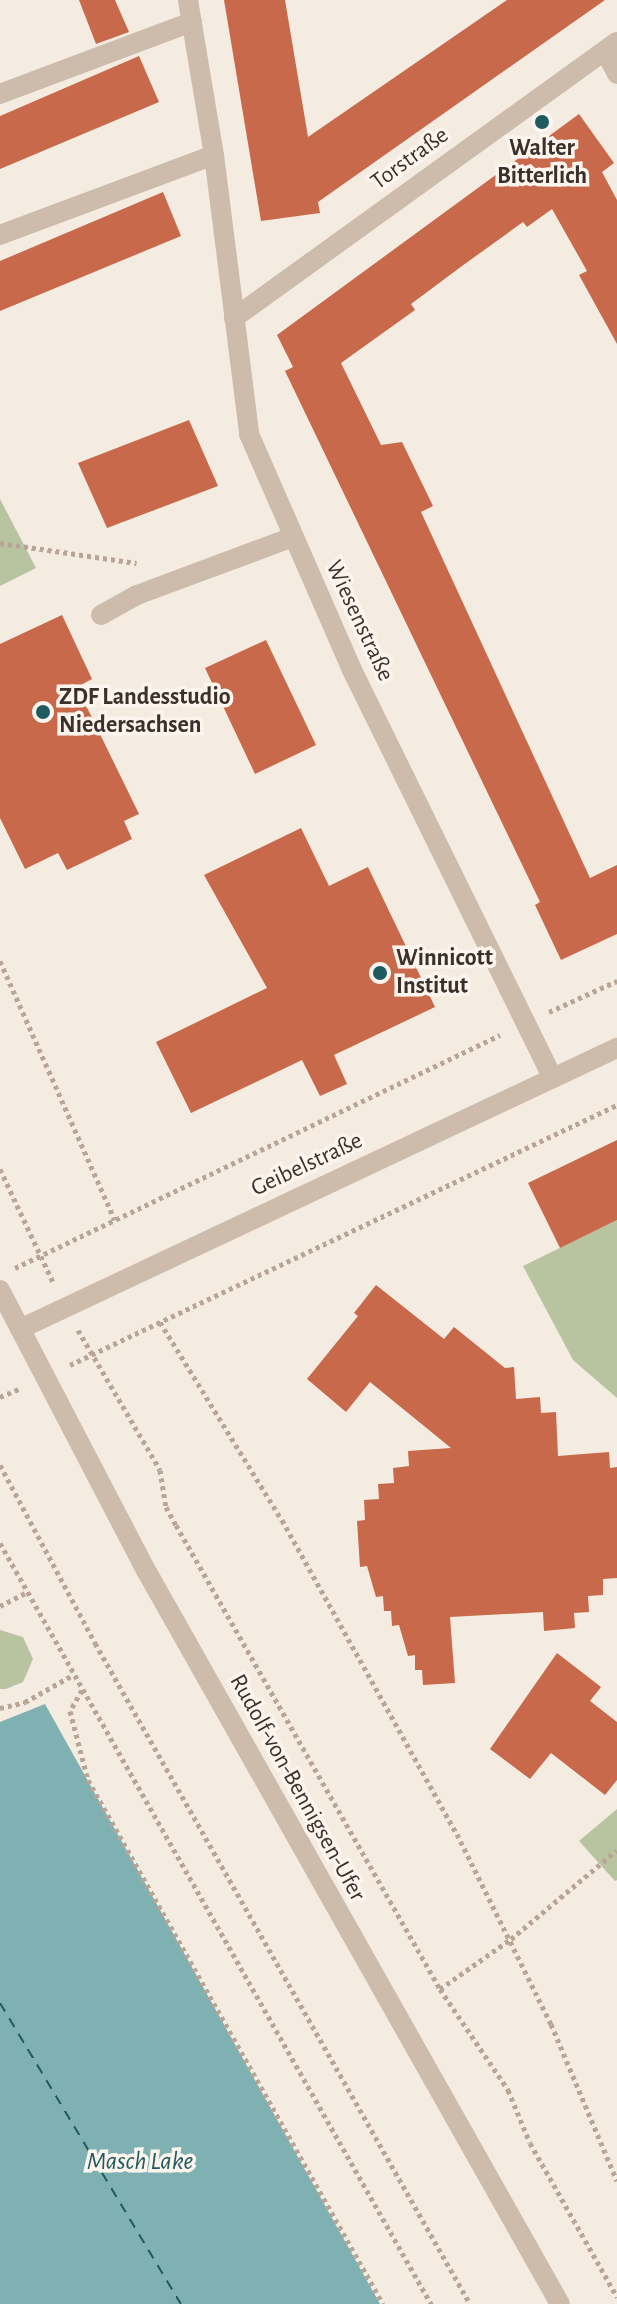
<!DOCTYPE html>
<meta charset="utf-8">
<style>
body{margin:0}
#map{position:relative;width:617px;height:2304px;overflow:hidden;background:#f4ebe1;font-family:"Alegreya Sans",sans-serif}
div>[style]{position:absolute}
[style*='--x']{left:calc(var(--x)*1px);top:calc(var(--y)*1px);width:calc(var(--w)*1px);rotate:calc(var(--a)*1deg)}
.green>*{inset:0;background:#b8c4a0}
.water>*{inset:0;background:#7fb0b2}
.ferry>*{height:2px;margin-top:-1px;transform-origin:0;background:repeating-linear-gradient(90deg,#1f5a5e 0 10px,transparent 0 18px)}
.building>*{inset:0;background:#c8694b}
.path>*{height:5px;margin-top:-2.5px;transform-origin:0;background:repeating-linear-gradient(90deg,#b9a596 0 4px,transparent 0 8px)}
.minor>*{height:20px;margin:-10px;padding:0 10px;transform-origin:10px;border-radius:10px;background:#cdbbac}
.dots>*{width:22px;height:22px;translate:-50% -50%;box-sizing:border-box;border:4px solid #fbf5ee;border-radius:50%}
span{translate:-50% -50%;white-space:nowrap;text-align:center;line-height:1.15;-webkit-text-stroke:7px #fbf5ee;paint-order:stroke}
.poi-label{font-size:24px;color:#3b302b;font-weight:700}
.left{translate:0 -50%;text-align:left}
.street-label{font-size:24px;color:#3b302b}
.water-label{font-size:26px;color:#1f5a5e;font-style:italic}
</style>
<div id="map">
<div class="green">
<div style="clip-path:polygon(0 499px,36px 568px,0 586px)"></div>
<div style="clip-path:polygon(617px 1220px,617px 1398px,573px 1360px,523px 1266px)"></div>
<div style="clip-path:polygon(0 1630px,23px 1637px,33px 1659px,23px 1682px,6px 1689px,0 1689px)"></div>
<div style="clip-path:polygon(617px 1809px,617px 1880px,615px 1881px,579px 1841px)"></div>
</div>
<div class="water">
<div style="clip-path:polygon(45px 1704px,380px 2304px,0 2304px,0 1722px)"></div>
</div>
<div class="ferry">
<div style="--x:0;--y:2003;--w:351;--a:59"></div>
</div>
<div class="building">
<div style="clip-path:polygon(79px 0,115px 0,129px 32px,96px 44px)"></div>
<div style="clip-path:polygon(224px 0,285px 0,308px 137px,507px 0,605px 0,318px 202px,320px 213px,261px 221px)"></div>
<div style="clip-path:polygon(139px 56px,159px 102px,0 169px,0 116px)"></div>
<div style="clip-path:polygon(579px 114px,614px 163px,602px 172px,617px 200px,617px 344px,579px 275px,587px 271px,552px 209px,527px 227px,523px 222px,462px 266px,411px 304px,415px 310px,341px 363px,381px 445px,402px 442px,433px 506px,421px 512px,590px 878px,617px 865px,617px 934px,561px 960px,535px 905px,540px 902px,285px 371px,293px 367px,277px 335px)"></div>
<div style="clip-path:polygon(163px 192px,181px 236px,0 311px,0 261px)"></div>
<div style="clip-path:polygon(189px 420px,218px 486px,107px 528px,78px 463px)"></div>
<div style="clip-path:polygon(62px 615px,92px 679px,77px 687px,139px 814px,124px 821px,132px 839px,67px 870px,58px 853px,25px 869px,0 818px,0 644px)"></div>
<div style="clip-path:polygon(266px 640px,316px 745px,255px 774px,205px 668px)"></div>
<div style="clip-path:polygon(301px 828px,329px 886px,368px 867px,435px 1007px,334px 1055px,347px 1084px,320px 1096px,302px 1060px,191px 1113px,156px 1042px,267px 988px,204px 875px)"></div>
<div style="clip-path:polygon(617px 1140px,617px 1220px,560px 1248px,528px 1183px)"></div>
<div style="clip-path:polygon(376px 1285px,444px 1339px,454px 1327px,505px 1368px,514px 1367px,516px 1399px,540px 1397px,541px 1413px,556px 1412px,558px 1456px,609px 1452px,610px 1468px,617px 1467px,617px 1578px,603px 1579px,603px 1595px,588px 1596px,589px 1612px,574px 1613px,575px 1628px,544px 1631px,543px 1612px,450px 1617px,455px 1683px,423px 1685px,422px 1670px,415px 1670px,415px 1655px,408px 1656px,399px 1625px,392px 1626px,391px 1611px,384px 1611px,383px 1596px,376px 1597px,367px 1566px,360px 1567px,357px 1521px,365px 1520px,364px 1500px,379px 1499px,378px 1484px,394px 1483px,393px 1468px,409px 1466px,408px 1451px,451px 1448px,370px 1382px,346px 1412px,307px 1379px,358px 1316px,354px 1313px)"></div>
<div style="clip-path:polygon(557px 1653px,601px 1687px,590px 1701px,617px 1722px,617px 1780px,605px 1795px,551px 1753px,530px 1779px,490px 1749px)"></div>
</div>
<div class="path">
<div style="--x:0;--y:543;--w:138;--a:8.3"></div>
<div style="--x:0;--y:961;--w:283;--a:66.1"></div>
<div style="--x:549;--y:1012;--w:75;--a:-24.5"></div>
<div style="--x:0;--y:1169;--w:125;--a:64.9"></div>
<div style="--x:15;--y:1268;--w:538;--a:-25.66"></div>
<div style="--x:160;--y:1322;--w:233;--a:58.4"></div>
<div style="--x:282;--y:1520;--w:359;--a:60.9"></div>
<div style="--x:457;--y:1834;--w:212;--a:63.7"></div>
<div style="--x:551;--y:2024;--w:170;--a:67.2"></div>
<div style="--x:78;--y:1330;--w:162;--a:59.6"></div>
<div style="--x:160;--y:1470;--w:37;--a:81"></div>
<div style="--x:166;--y:1507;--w:21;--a:61"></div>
<div style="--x:176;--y:1525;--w:534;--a:60.36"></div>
<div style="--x:440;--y:1989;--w:122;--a:56"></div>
<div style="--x:508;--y:2090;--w:57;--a:67.5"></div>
<div style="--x:530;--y:2143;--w:177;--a:60.5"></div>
<div style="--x:70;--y:1365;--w:606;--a:-25.42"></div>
<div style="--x:0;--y:1397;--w:23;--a:-23"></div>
<div style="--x:0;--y:1465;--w:202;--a:61.9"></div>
<div style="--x:95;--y:1643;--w:760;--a:60.43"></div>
<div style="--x:0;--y:1543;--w:875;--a:60.47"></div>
<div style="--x:0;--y:1606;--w:28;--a:-27"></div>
<div style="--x:82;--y:1690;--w:24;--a:120"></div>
<div style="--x:70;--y:1711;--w:71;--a:75.4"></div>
<div style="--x:88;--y:1780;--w:601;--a:60.62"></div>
<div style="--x:0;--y:1708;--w:26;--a:-13"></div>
<div style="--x:25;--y:1702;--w:55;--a:-29.4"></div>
<div style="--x:440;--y:1989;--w:87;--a:-35.2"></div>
<div style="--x:511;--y:1939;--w:138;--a:-40"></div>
</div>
<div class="minor">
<div style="--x:188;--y:0;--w:157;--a:80.5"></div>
<div style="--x:214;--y:155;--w:281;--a:82.8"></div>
<div style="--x:249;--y:434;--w:255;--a:66.4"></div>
<div style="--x:351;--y:668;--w:457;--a:63.8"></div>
<div style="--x:605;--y:51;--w:26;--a:62"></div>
<div style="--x:0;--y:94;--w:205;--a:-20.6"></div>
<div style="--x:0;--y:235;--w:228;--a:-20.5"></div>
<div style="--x:234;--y:318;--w:472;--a:-35.8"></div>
<div style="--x:101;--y:615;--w:41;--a:-29.1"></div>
<div style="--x:137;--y:595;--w:166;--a:-20.4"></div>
<div style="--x:0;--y:1290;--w:318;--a:62.5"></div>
<div style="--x:147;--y:1572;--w:840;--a:60.57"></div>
<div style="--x:20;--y:1329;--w:660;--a:-25.21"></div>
</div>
<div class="dots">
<div style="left:542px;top:122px;background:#1f5a5e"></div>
<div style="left:43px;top:712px;background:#1f5a5e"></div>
<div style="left:380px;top:973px;background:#1f5a5e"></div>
</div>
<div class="poi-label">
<span style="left:542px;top:163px">Walter<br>Bitterlich</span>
<span class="left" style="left:59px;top:712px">ZDF Landesstudio<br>Niedersachsen</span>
<span class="left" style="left:396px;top:973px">Winnicott<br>Institut</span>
</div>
<div class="street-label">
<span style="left:410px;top:159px;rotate:-36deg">Torstraße</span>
<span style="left:359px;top:621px;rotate:65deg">Wiesenstraße</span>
<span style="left:307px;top:1165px;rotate:-25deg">Geibelstraße</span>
<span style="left:297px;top:1788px;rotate:61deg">Rudolf-von-Bennigsen-Ufer</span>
</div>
<div class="water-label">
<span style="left:140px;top:2162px">Masch Lake</span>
</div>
</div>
